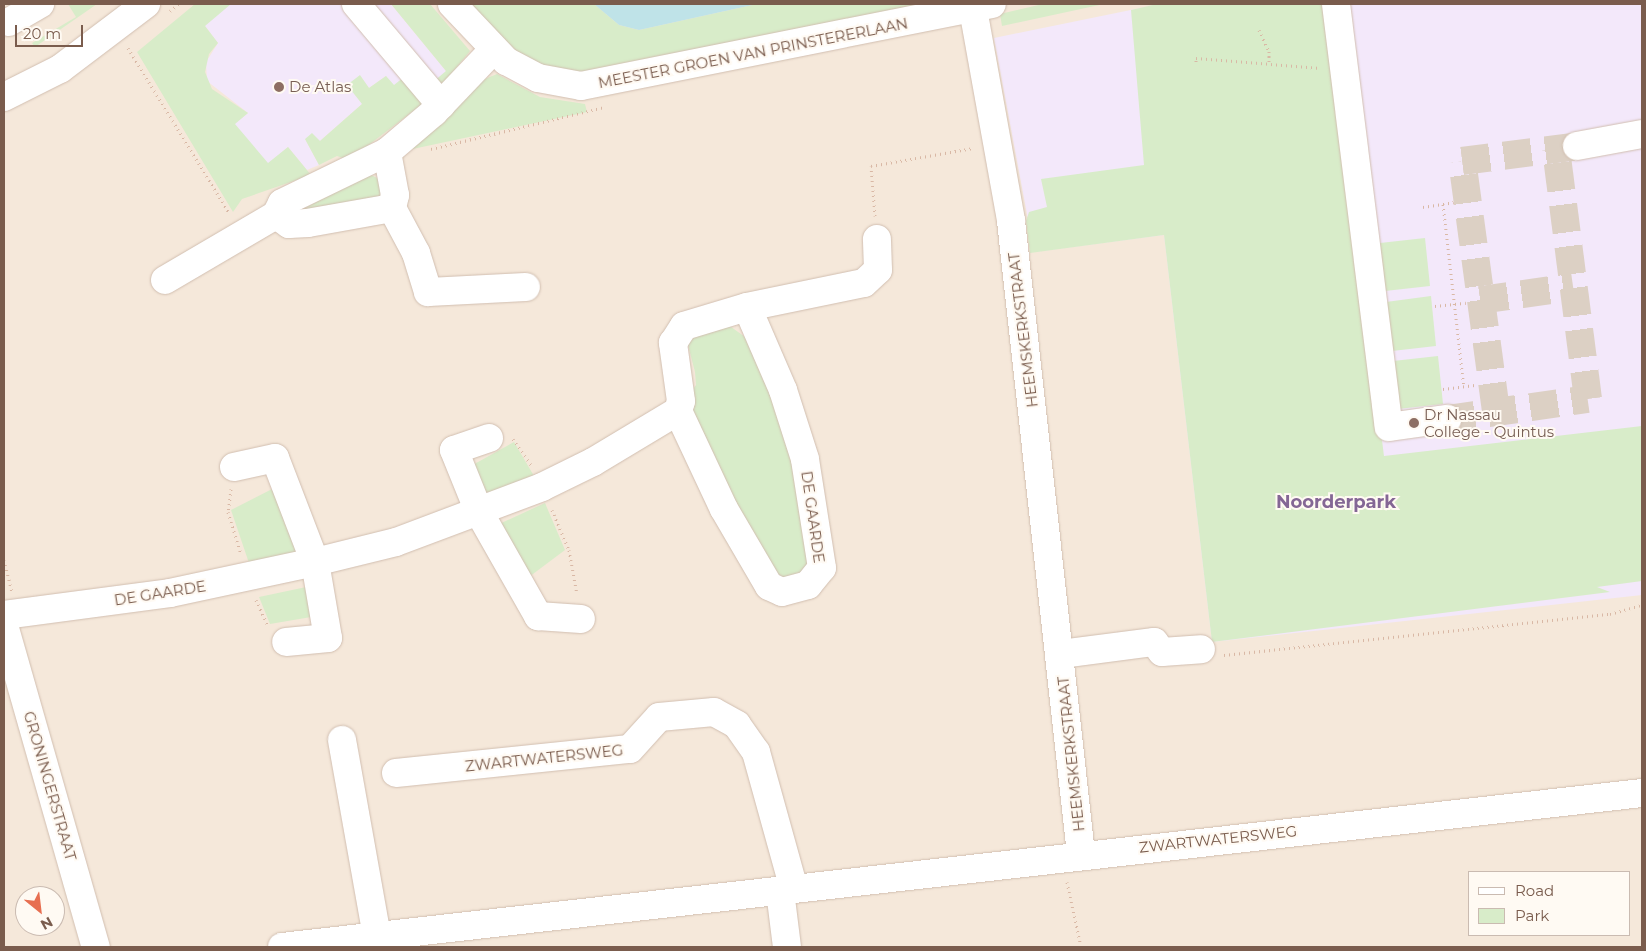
<!DOCTYPE html>
<style>
body{margin:0}
#map{position:relative;width:1646px;height:951px;overflow:hidden;background:#fdf6ec;font-family:Montserrat,sans-serif}
div>[style]{position:absolute}
.residential>*{inset:0;background:#f5e8da}
.education>*{inset:0;background:#f3e8fa}
.green>*{inset:0;background:#d8ecc9}
.water>*{inset:0;background:#bfe3e8}
.minor-tunnel>*{height:28px;margin-top:-14px;transform-origin:0;background:repeating-linear-gradient(90deg,#dcd0c4 0 28px,transparent 0 42px)}
.path>*{height:3px;margin-top:-1.5px;transform-origin:0;background:repeating-linear-gradient(90deg,#d9b8a5 0 1px,transparent 0 5px)}
.roads{filter:drop-shadow(0 0 1px #d1beb0) drop-shadow(0 0 1px #d1beb0)}
.minor>*{height:28px;margin:-14px;padding:0 14px;transform-origin:14px;border-radius:14px;background:#fff}
.dots>*{width:14px;height:14px;translate:-50% -50%;box-sizing:border-box;border:2px solid #fffaf3;border-radius:50%}
span{translate:-50% -50%;white-space:nowrap;text-align:center;line-height:1.15;-webkit-text-stroke:4px #fffaf3;paint-order:stroke}
.street-label{font-size:15px;color:#7a5c4d}
.education-label{font-size:15px;color:#785e54}
.left{translate:0 -50%;text-align:left}
.quarter-label{font-size:18px;color:#846695;font-weight:700}
.frame{position:absolute;inset:0;border:5px solid #7a5c4d;pointer-events:none}
.legend{position:absolute;left:1468px;top:871px;width:162px;height:65px;box-sizing:border-box;background:#fffaf3;border:1px solid #cabbb1;margin:0;padding:6px 9px;list-style:none;font-size:15px;color:#7a5c4d}
.legend li{display:flex;align-items:center;gap:10px;height:25px}
.legend b{width:25px;border:1px solid #cabbb1}
.north{position:absolute;left:15px;top:886px;width:50px;height:50px;box-sizing:border-box;background:#fffaf3;border:1px solid #cabbb1;border-radius:50%;rotate:151deg;font-size:14px;font-weight:700;line-height:20px;text-align:center;color:#7a5c4d}
.north::after{content:'';display:block;margin:auto;width:18px;height:22px;background:#e76f51;clip-path:polygon(50% 0,100% 100%,50% 72%,0 100%)}
.scale{position:absolute;left:15px;top:25px;width:68px;height:22px;box-sizing:border-box;border:2px solid #7a5c4d;border-top:0;padding-left:6px;font-size:15px;line-height:18px;white-space:nowrap;color:#7a5c4d;-webkit-text-stroke:4px #fffaf3;paint-order:stroke}
</style>
<div id="map">
<div class="residential">
<i style="clip-path:polygon(evenodd,4px 4px,1642px 4px,1642px 947px,4px 947px,4px 4px,1470px 872px,1630px 872px,1630px 935px,1470px 935px,1470px 872px,4px 4px,25px 896px,55px 896px,55px 926px,25px 926px,25px 896px)"></i>
</div>
<div class="education">
<i style="clip-path:polygon(224px 4px,391px 4px,446px 71px,439px 89px,393px 85px,386px 76px,369px 88px,360px 76px,362px 104px,320px 141px,305px 139px,319px 165px,307px 170px,288px 147px,268px 164px,234px 124px,248px 113px,207px 81px,206px 62px,218px 43px,202px 22px)"></i>
<i style="clip-path:polygon(1160px 4px,1642px 4px,1642px 595px,1212px 642px,1164px 235px,1034px 252px,994px 38px)"></i>
</div>
<div class="green">
<i style="clip-path:polygon(68px 4px,97px 4px,35px 47px,32px 43px,76px 17px)"></i>
<i style="clip-path:polygon(195px 4px,231px 4px,205px 26px,218px 43px,209px 54px,205px 72px,212px 89px,248px 113px,235px 124px,268px 163px,288px 147px,311px 175px,242px 199px,233px 212px,137px 52px)"></i>
<i style="clip-path:polygon(391px 4px,430px 4px,470px 51px,439px 89px,433px 82px,446px 71px)"></i>
<i style="clip-path:polygon(469px 4px,594px 4px,619px 25px,639px 30px,757px 4px,931px 4px,596px 75px,554px 70px,529px 60px,509px 47px)"></i>
<i style="clip-path:polygon(1043px 4px,1104px 4px,1002px 26px,1000px 14px)"></i>
<i style="clip-path:polygon(1157px 4px,1327px 4px,1384px 456px,1642px 426px,1642px 581px,1597px 587px,1610px 592px,1212px 642px,1164px 235px,1030px 253px,1026px 221px,1029px 212px,1047px 207px,1041px 179px,1144px 165px,1131px 10px)"></i>
<i style="clip-path:polygon(480px 74px,485px 79px,497px 74px,540px 97px,585px 104px,587px 112px,408px 150px)"></i>
<i style="clip-path:polygon(360px 75px,369px 88px,386px 76px,394px 85px,404px 77px,425px 102px,362px 150px,346px 159px,337px 156px,319px 165px,305px 139px,312px 133px,320px 141px,362px 104px,347px 85px)"></i>
<i style="clip-path:polygon(367px 173px,379px 179px,382px 199px,306px 213px,303px 209px)"></i>
<i style="clip-path:polygon(1425px 238px,1430px 286px,1385px 291px,1380px 243px)"></i>
<i style="clip-path:polygon(1431px 296px,1436px 346px,1392px 351px,1386px 302px)"></i>
<i style="clip-path:polygon(727px 324px,745px 337px,771px 393px,795px 467px,811px 555px,807px 572px,784px 579px,776px 577px,744px 519px,692px 416px,690px 393px,696px 385px,695px 372px,687px 341px,696px 333px)"></i>
<i style="clip-path:polygon(1438px 356px,1443px 404px,1398px 409px,1393px 361px)"></i>
<i style="clip-path:polygon(514px 442px,534px 476px,490px 494px,481px 492px,469px 467px)"></i>
<i style="clip-path:polygon(278px 486px,297px 541px,296px 555px,250px 566px,231px 510px)"></i>
<i style="clip-path:polygon(545px 503px,565px 550px,525px 580px,497px 525px)"></i>
<i style="clip-path:polygon(311px 586px,317px 616px,270px 624px,259px 597px)"></i>
</div>
<div class="water">
<i style="clip-path:polygon(594px 4px,757px 4px,639px 30px,619px 25px)"></i>
</div>
<div class="minor-tunnel">
<i style="left:1480px;top:300px;width:94px;rotate:-8deg"></i>
<i style="left:1496px;top:411px;width:252px;rotate:-97.7deg"></i>
<i style="left:1462px;top:161px;width:112px;rotate:-7.2deg"></i>
<i style="left:1447px;top:419px;width:142px;rotate:-8.1deg"></i>
<i style="left:1588px;top:399px;width:252px;rotate:-97.3deg"></i>
</div>
<div class="path">
<i style="left:170px;top:11px;width:11px;rotate:-38deg"></i>
<i style="left:1259px;top:30px;width:23px;rotate:65deg"></i>
<i style="left:1269px;top:51px;width:12px;rotate:90deg"></i>
<i style="left:128px;top:48px;width:193px;rotate:58.5deg"></i>
<i style="left:1196px;top:62px;width:4px;rotate:-90deg"></i>
<i style="left:1196px;top:58px;width:125px;rotate:4.6deg"></i>
<i style="left:431px;top:149px;width:178px;rotate:-13.6deg"></i>
<i style="left:1443px;top:204px;width:184px;rotate:83.5deg"></i>
<i style="left:1423px;top:207px;width:31px;rotate:-9deg"></i>
<i style="left:875px;top:216px;width:50px;rotate:-94.6deg"></i>
<i style="left:871px;top:166px;width:104px;rotate:-10deg"></i>
<i style="left:1435px;top:306px;width:31px;rotate:-6deg"></i>
<i style="left:1443px;top:389px;width:32px;rotate:-7deg"></i>
<i style="left:513px;top:439px;width:33px;rotate:55deg"></i>
<i style="left:231px;top:489px;width:23px;rotate:97deg"></i>
<i style="left:228px;top:512px;width:44px;rotate:72.8deg"></i>
<i style="left:552px;top:510px;width:43px;rotate:67deg"></i>
<i style="left:569px;top:550px;width:45px;rotate:79.7deg"></i>
<i style="left:4px;top:560px;width:32px;rotate:76deg"></i>
<i style="left:256px;top:600px;width:29px;rotate:65deg"></i>
<i style="left:1224px;top:655px;width:388px;rotate:-6.1deg"></i>
<i style="left:1610px;top:614px;width:33px;rotate:-16deg"></i>
<i style="left:1067px;top:882px;width:66px;rotate:77.8deg"></i>
</div>
<div class="roads">
<div class="minor">
<i style="left:356px;top:4px;width:132px;rotate:49.9deg"></i>
<i style="left:452px;top:4px;width:79px;rotate:46.5deg"></i>
<i style="left:506px;top:61px;width:36px;rotate:28deg"></i>
<i style="left:538px;top:78px;width:44px;rotate:10.5deg"></i>
<i style="left:581px;top:86px;width:419px;rotate:-11.3deg"></i>
<i style="left:1336px;top:4px;width:426px;rotate:82.9deg"></i>
<i style="left:1389px;top:427px;width:59px;rotate:-7.9deg"></i>
<i style="left:973px;top:9px;width:215px;rotate:79.8deg"></i>
<i style="left:1011px;top:221px;width:637px;rotate:83.69deg"></i>
<i style="left:9px;top:22px;width:36px;rotate:-30deg"></i>
<i style="left:4px;top:97px;width:63px;rotate:-26.6deg"></i>
<i style="left:60px;top:69px;width:108px;rotate:-37.1deg"></i>
<i style="left:1577px;top:146px;width:66px;rotate:-10.5deg"></i>
<i style="left:387px;top:152px;width:44px;rotate:79.5deg"></i>
<i style="left:395px;top:195px;width:13px;rotate:103deg"></i>
<i style="left:392px;top:208px;width:85px;rotate:169.9deg"></i>
<i style="left:308px;top:223px;width:19px;rotate:177deg"></i>
<i style="left:289px;top:224px;width:16px;rotate:-145deg"></i>
<i style="left:276px;top:215px;width:13px;rotate:-63deg"></i>
<i style="left:282px;top:203px;width:117px;rotate:-25.9deg"></i>
<i style="left:387px;top:152px;width:62px;rotate:-40.4deg"></i>
<i style="left:434px;top:112px;width:84px;rotate:-46.4deg"></i>
<i style="left:392px;top:208px;width:51px;rotate:61.9deg"></i>
<i style="left:416px;top:253px;width:41px;rotate:72.9deg"></i>
<i style="left:428px;top:292px;width:98px;rotate:-2.9deg"></i>
<i style="left:165px;top:280px;width:129px;rotate:-30.4deg"></i>
<i style="left:678px;top:411px;width:108px;rotate:64.9deg"></i>
<i style="left:724px;top:509px;width:89px;rotate:59.7deg"></i>
<i style="left:769px;top:586px;width:14px;rotate:25deg"></i>
<i style="left:782px;top:592px;width:27px;rotate:-15deg"></i>
<i style="left:808px;top:585px;width:22px;rotate:-51deg"></i>
<i style="left:822px;top:568px;width:110px;rotate:-98.9deg"></i>
<i style="left:805px;top:459px;width:72px;rotate:-107.7deg"></i>
<i style="left:783px;top:390px;width:90px;rotate:-113.4deg"></i>
<i style="left:489px;top:438px;width:37px;rotate:161deg"></i>
<i style="left:454px;top:450px;width:67px;rotate:68deg"></i>
<i style="left:479px;top:512px;width:120px;rotate:60.4deg"></i>
<i style="left:538px;top:616px;width:43px;rotate:4deg"></i>
<i style="left:234px;top:467px;width:42px;rotate:-12.4deg"></i>
<i style="left:275px;top:458px;width:111px;rotate:69deg"></i>
<i style="left:315px;top:562px;width:77px;rotate:80.3deg"></i>
<i style="left:328px;top:638px;width:42px;rotate:174.6deg"></i>
<i style="left:4px;top:615px;width:167px;rotate:-7.5deg"></i>
<i style="left:170px;top:593px;width:148px;rotate:-12.1deg"></i>
<i style="left:315px;top:562px;width:83px;rotate:-13.9deg"></i>
<i style="left:396px;top:542px;width:156px;rotate:-20.6deg"></i>
<i style="left:542px;top:487px;width:57px;rotate:-26.1deg"></i>
<i style="left:593px;top:462px;width:99px;rotate:-31deg"></i>
<i style="left:678px;top:411px;width:10px;rotate:-73deg"></i>
<i style="left:681px;top:401px;width:59px;rotate:-97.9deg"></i>
<i style="left:673px;top:343px;width:20px;rotate:-57deg"></i>
<i style="left:684px;top:326px;width:66px;rotate:-16.8deg"></i>
<i style="left:747px;top:307px;width:119px;rotate:-11.6deg"></i>
<i style="left:864px;top:283px;width:19px;rotate:-43deg"></i>
<i style="left:878px;top:270px;width:31px;rotate:-92deg"></i>
<i style="left:4px;top:625px;width:335px;rotate:74.1deg"></i>
<i style="left:1061px;top:654px;width:94px;rotate:-7.4deg"></i>
<i style="left:1154px;top:642px;width:13px;rotate:51deg"></i>
<i style="left:1162px;top:652px;width:39px;rotate:-4deg"></i>
<i style="left:342px;top:740px;width:199px;rotate:79.9deg"></i>
<i style="left:396px;top:773px;width:235px;rotate:-5.9deg"></i>
<i style="left:630px;top:749px;width:43px;rotate:-47.8deg"></i>
<i style="left:659px;top:717px;width:55px;rotate:-5.2deg"></i>
<i style="left:714px;top:712px;width:26px;rotate:29deg"></i>
<i style="left:737px;top:725px;width:33px;rotate:55deg"></i>
<i style="left:756px;top:752px;width:142px;rotate:74.5deg"></i>
<i style="left:780px;top:891px;width:56px;rotate:82.9deg"></i>
<i style="left:282px;top:947px;width:1369px;rotate:-6.46deg"></i>
</div>
</div>
<div class="dots">
<i style="left:279px;top:87px;background:#8d6e63"></i>
<i style="left:1414px;top:423px;background:#8d6e63"></i>
</div>
<div class="street-label">
<span style="left:753px;top:53px;rotate:-11deg">MEESTER GROEN VAN PRINSTERERLAAN</span>
<span style="left:1023px;top:330px;rotate:-97deg">HEEMSKERKSTRAAT</span>
<span style="left:813px;top:517px;rotate:82deg">DE GAARDE</span>
<span style="left:160px;top:593px;rotate:-9deg">DE GAARDE</span>
<span style="left:1071px;top:754px;rotate:-96deg">HEEMSKERKSTRAAT</span>
<span style="left:544px;top:758px;rotate:-6deg">ZWARTWATERSWEG</span>
<span style="left:50px;top:786px;rotate:74deg">GRONINGERSTRAAT</span>
<span style="left:1218px;top:839px;rotate:-6deg">ZWARTWATERSWEG</span>
</div>
<div class="education-label">
<span class="left" style="left:289px;top:87px">De Atlas</span>
<span class="left" style="left:1424px;top:423px">Dr Nassau<br>College - Quintus</span>
</div>
<div class="quarter-label">
<span style="left:1336px;top:502px">Noorderpark</span>
</div>
<div class="frame"></div>
<ul class="legend">
<li><b style="height:6px;background:#fff"></b>Road</li>
<li><b style="height:14px;background:#d8ecc9"></b>Park</li>
</ul>
<div class="north">N</div>
<div class="scale">20 m</div>
</div>
